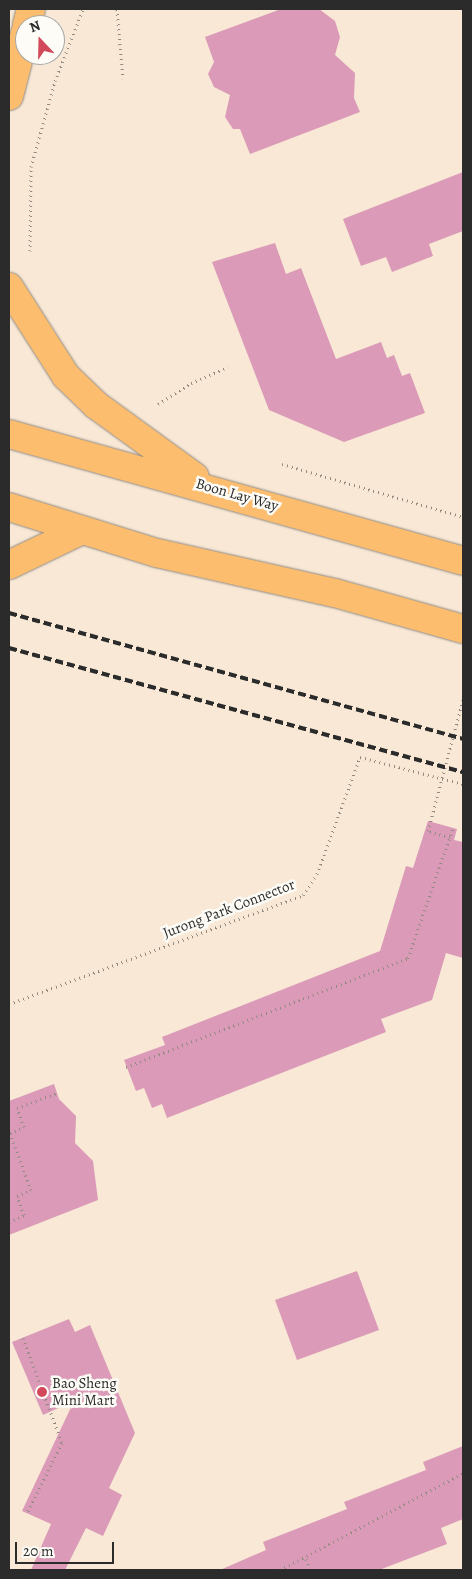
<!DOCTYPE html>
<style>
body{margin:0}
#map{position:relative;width:472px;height:1579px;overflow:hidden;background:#f8e8d5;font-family:Alegreya,serif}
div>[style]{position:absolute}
.building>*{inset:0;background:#db9ab8}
.path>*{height:3px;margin-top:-1.5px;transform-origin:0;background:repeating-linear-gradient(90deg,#928a80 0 1px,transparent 0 5px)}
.roads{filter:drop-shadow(0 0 1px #928a80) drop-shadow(0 0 1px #928a80)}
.major>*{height:28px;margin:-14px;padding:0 14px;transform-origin:14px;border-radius:14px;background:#fcbd6f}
.rail>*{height:4px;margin-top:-2px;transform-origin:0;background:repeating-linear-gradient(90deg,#2b2b2b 0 8px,transparent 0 12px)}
.dots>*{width:14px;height:14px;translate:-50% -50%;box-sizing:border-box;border:2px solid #fdfcf7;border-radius:50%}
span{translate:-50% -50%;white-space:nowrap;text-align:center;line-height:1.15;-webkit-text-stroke:5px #fdfcf7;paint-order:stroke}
.street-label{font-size:15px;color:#2b2b2b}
.poi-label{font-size:15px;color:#2b2b2b}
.left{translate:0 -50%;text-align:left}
.frame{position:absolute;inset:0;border:10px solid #2b2b2b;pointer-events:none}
.north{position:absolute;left:15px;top:15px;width:50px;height:50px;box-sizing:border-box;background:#fdfcf7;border:1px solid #a9a8a5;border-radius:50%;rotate:339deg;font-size:14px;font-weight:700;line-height:20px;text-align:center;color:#2b2b2b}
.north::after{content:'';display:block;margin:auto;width:18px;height:22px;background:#d1495b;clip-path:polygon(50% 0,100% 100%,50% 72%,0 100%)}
.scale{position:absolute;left:15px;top:1542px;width:99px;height:22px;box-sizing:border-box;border:2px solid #2b2b2b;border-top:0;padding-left:6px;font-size:15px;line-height:18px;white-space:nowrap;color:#2b2b2b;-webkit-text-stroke:4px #fdfcf7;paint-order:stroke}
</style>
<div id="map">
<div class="building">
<i style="clip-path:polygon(281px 9px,319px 9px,335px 21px,340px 37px,335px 55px,355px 73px,354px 98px,360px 112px,250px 154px,240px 129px,233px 129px,225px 117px,230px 95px,214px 87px,208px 74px,214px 62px,205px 37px)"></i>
<i style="clip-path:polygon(463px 172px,463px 231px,429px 244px,433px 256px,392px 272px,386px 257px,361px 266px,343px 219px)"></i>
<i style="clip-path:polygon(275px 243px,286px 274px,301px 268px,336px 359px,381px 342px,387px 358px,394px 355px,402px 376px,410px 373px,425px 413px,344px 442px,269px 410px,212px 262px)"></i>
<i style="clip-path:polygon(428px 821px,457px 829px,454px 840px,463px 842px,463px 958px,446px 953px,432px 1000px,381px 1019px,386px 1032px,167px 1118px,162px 1104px,152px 1108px,144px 1088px,136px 1091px,124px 1060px,165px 1045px,162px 1037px,380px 951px,406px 866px,413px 868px)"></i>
<i style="clip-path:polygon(54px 1084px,59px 1099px,76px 1116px,75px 1143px,93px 1161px,98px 1200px,9px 1235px,9px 1101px)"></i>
<i style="clip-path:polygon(357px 1271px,379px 1330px,297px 1360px,275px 1300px)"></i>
<i style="clip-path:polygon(69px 1319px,75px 1332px,90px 1325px,135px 1433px,109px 1488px,122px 1495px,103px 1536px,86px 1528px,65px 1570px,31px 1570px,51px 1524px,22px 1511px,74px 1401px,43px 1415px,12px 1342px)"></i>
<i style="clip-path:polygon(463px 1446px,463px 1519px,441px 1528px,447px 1544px,379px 1570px,220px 1570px,266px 1550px,263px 1542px,347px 1509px,344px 1502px,426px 1470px,423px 1462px)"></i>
</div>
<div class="path">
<i style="left:117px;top:9px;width:70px;rotate:85.1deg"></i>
<i style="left:30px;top:251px;width:84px;rotate:-89.3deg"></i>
<i style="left:31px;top:167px;width:89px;rotate:-74.4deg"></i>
<i style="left:55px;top:81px;width:77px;rotate:-68.7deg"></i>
<i style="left:158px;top:404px;width:39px;rotate:-32deg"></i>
<i style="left:191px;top:383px;width:40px;rotate:-23.4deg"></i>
<i style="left:282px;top:464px;width:189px;rotate:16.3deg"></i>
<i style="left:450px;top:837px;width:23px;rotate:-165deg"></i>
<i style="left:428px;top:831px;width:137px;rotate:-75.1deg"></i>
<i style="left:9px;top:1004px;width:314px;rotate:-20.3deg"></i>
<i style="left:303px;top:895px;width:25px;rotate:-56deg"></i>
<i style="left:317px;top:874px;width:125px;rotate:-69.8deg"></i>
<i style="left:360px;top:757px;width:106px;rotate:14.7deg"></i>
<i style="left:126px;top:1067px;width:302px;rotate:-21.1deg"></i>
<i style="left:408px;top:958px;width:138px;rotate:-70.9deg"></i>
<i style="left:9px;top:1222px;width:17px;rotate:-25deg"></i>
<i style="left:24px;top:1215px;width:20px;rotate:-110deg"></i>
<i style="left:17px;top:1196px;width:15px;rotate:-23deg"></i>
<i style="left:31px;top:1190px;width:61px;rotate:-110.2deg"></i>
<i style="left:10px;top:1133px;width:15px;rotate:-23deg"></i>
<i style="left:24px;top:1127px;width:20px;rotate:-110deg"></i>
<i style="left:17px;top:1108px;width:43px;rotate:-20.6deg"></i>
<i style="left:23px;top:1338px;width:112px;rotate:69.6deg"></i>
<i style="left:62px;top:1443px;width:78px;rotate:116.6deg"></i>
<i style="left:306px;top:1559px;width:12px;rotate:70deg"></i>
<i style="left:280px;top:1570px;width:207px;rotate:-27.9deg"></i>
</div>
<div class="roads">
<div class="major">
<i style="left:27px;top:25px;width:16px;rotate:-76deg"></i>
<i style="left:9px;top:96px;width:65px;rotate:-75.7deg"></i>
<i style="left:9px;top:287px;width:106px;rotate:57.4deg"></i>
<i style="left:66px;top:376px;width:42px;rotate:44deg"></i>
<i style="left:96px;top:405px;width:122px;rotate:36deg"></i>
<i style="left:9px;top:434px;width:471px;rotate:15.6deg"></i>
<i style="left:9px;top:507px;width:155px;rotate:17.3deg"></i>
<i style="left:157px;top:553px;width:182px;rotate:12.7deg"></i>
<i style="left:335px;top:593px;width:133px;rotate:15.7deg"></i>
<i style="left:9px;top:565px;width:79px;rotate:-25.6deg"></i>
</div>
</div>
<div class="rail">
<i style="left:9px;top:613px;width:471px;rotate:15.5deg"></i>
<i style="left:9px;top:648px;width:471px;rotate:15.3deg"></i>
</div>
<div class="dots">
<i style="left:42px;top:1392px;background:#d1495b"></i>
</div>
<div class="street-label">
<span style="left:237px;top:495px;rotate:16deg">Boon Lay Way</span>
<span style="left:229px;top:909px;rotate:-21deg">Jurong Park Connector</span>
</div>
<div class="poi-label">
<span class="left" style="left:52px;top:1392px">Bao Sheng<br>Mini Mart</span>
</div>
<div class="frame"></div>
<div class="north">N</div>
<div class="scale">20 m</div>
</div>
